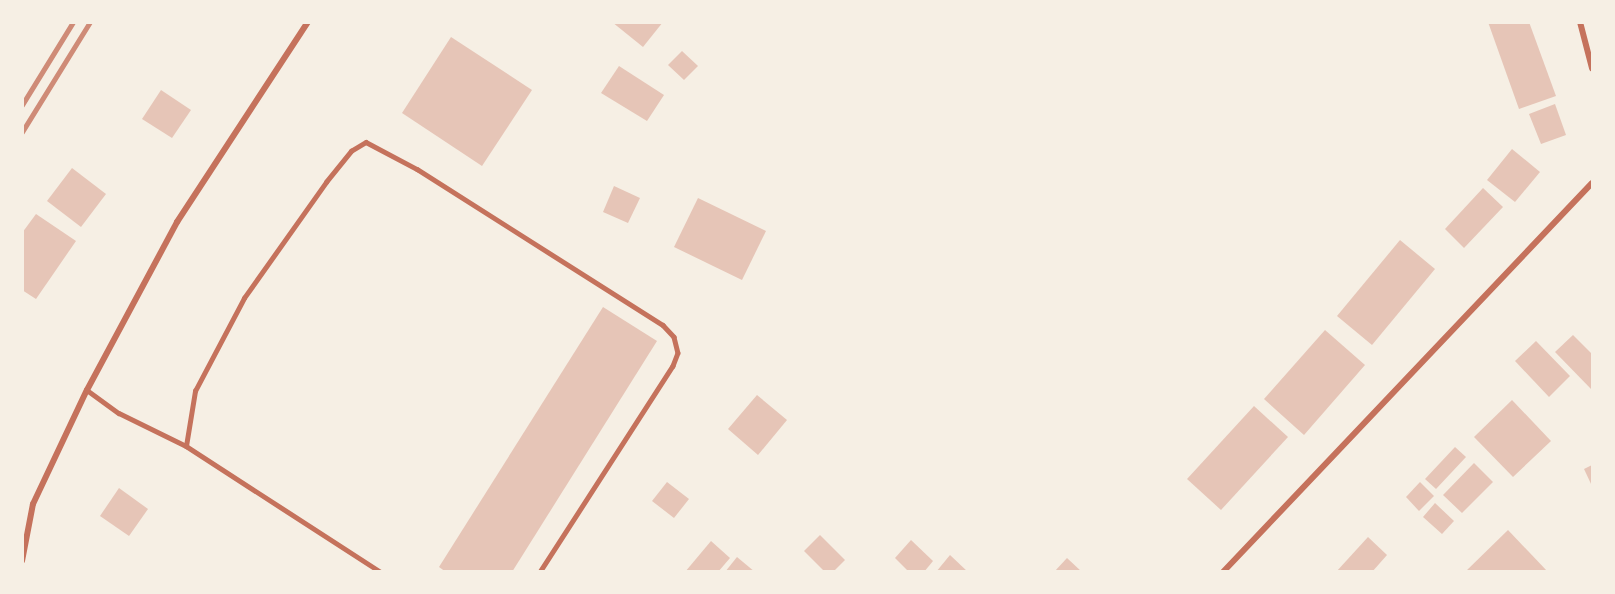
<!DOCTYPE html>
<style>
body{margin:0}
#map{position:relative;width:1615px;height:594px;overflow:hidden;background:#f6efe4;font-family:Raleway,sans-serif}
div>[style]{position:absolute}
.building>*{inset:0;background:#e6c5b7}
.service>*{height:4.5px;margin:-2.25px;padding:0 2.25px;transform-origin:2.25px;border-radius:2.25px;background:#c5725c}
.minor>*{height:6px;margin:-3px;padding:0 3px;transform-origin:3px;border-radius:3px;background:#c5725c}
.rail>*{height:4.5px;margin:-2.25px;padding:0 2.25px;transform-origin:2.25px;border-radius:2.25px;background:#cf8b77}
span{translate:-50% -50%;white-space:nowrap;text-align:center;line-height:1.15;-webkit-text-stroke:6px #f6efe4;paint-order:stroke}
.frame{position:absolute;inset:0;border:24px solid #f6efe4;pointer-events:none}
</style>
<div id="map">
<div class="building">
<i style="clip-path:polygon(612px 22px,663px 22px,643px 47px)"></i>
<i style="clip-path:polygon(1488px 22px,1529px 22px,1556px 96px,1519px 109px)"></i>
<i style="clip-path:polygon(451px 37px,532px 90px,482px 166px,402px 113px)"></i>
<i style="clip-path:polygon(682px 51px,698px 66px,684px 80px,668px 65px)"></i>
<i style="clip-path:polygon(619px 66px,664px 95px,647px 121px,601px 93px)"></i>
<i style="clip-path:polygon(161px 90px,191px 110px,172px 138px,142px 119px)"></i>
<i style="clip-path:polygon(1555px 104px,1566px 135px,1541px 144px,1529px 114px)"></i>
<i style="clip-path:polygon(1512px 149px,1540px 172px,1515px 202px,1487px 180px)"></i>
<i style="clip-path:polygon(72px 168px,106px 194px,81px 227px,47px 201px)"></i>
<i style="clip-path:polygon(614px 186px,640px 198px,628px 223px,603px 212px)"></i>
<i style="clip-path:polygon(1483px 188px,1503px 207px,1464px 248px,1445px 229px)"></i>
<i style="clip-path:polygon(698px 198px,766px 231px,742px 280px,674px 247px)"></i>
<i style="clip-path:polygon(36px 214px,76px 241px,36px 299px,22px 290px,22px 233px)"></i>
<i style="clip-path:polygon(1400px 240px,1435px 269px,1372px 345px,1337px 316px)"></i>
<i style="clip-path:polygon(603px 307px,657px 341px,512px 572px,446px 572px,439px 567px)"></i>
<i style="clip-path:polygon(1325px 330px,1365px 365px,1304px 435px,1264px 399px)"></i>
<i style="clip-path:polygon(1573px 335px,1592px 354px,1592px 390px,1555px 352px)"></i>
<i style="clip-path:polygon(1536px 341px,1570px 376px,1549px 397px,1515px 361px)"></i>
<i style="clip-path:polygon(757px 395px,787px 420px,758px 455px,728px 429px)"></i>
<i style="clip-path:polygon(1512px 400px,1551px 441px,1513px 477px,1474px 437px)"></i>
<i style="clip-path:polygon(1254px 406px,1288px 437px,1221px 510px,1187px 479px)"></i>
<i style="clip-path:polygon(1455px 447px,1466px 457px,1436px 489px,1425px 479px)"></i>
<i style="clip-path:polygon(1474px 463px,1493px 482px,1462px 513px,1443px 495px)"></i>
<i style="clip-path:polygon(1592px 465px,1592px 486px,1584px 469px)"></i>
<i style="clip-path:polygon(667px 482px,689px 499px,674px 518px,652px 501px)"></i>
<i style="clip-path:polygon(1420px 482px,1434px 496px,1419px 511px,1406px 497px)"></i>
<i style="clip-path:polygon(119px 488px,148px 509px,129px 536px,100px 516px)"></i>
<i style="clip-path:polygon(1435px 503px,1454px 521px,1442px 534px,1423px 517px)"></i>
<i style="clip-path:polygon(1508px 530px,1548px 572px,1465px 572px)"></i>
<i style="clip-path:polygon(820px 535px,845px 560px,833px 572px,825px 572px,804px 551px)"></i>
<i style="clip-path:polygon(1368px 537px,1387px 555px,1372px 572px,1336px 572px)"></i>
<i style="clip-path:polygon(911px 540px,933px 561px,924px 572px,909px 572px,895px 558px)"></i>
<i style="clip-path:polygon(711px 541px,730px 558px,718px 572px,685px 572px)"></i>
<i style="clip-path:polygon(950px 555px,968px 572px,936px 572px)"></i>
<i style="clip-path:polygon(737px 557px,755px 572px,725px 572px)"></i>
<i style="clip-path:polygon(1067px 558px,1082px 572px,1054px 572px)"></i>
</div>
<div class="service">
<i style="left:87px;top:390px;width:39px;rotate:36deg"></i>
<i style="left:119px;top:413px;width:75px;rotate:26.2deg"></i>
<i style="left:186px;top:446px;width:232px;rotate:32.9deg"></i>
<i style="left:186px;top:446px;width:56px;rotate:-80.7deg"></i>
<i style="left:195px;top:391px;width:105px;rotate:-62.2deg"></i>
<i style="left:244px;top:298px;width:142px;rotate:-54.7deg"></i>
<i style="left:326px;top:182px;width:40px;rotate:-51deg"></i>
<i style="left:351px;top:151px;width:17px;rotate:-31deg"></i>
<i style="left:366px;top:142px;width:58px;rotate:27.9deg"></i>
<i style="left:417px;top:169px;width:291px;rotate:32.4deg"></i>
<i style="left:663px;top:325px;width:16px;rotate:47deg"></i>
<i style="left:674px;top:337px;width:16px;rotate:76deg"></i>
<i style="left:678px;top:353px;width:14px;rotate:111deg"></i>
<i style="left:673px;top:366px;width:245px;rotate:122.8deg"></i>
</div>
<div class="minor">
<i style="left:1580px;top:22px;width:48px;rotate:75.4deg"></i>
<i style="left:22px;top:561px;width:58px;rotate:-79.1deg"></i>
<i style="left:33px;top:504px;width:126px;rotate:-64.7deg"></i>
<i style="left:87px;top:390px;width:191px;rotate:-61.8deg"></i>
<i style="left:177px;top:222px;width:239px;rotate:-56.8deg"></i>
<i style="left:1223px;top:572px;width:536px;rotate:-46.51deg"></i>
</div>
<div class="rail">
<i style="left:22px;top:105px;width:97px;rotate:-58.4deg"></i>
<i style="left:22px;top:132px;width:129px;rotate:-58.3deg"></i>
</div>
<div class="frame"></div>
</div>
